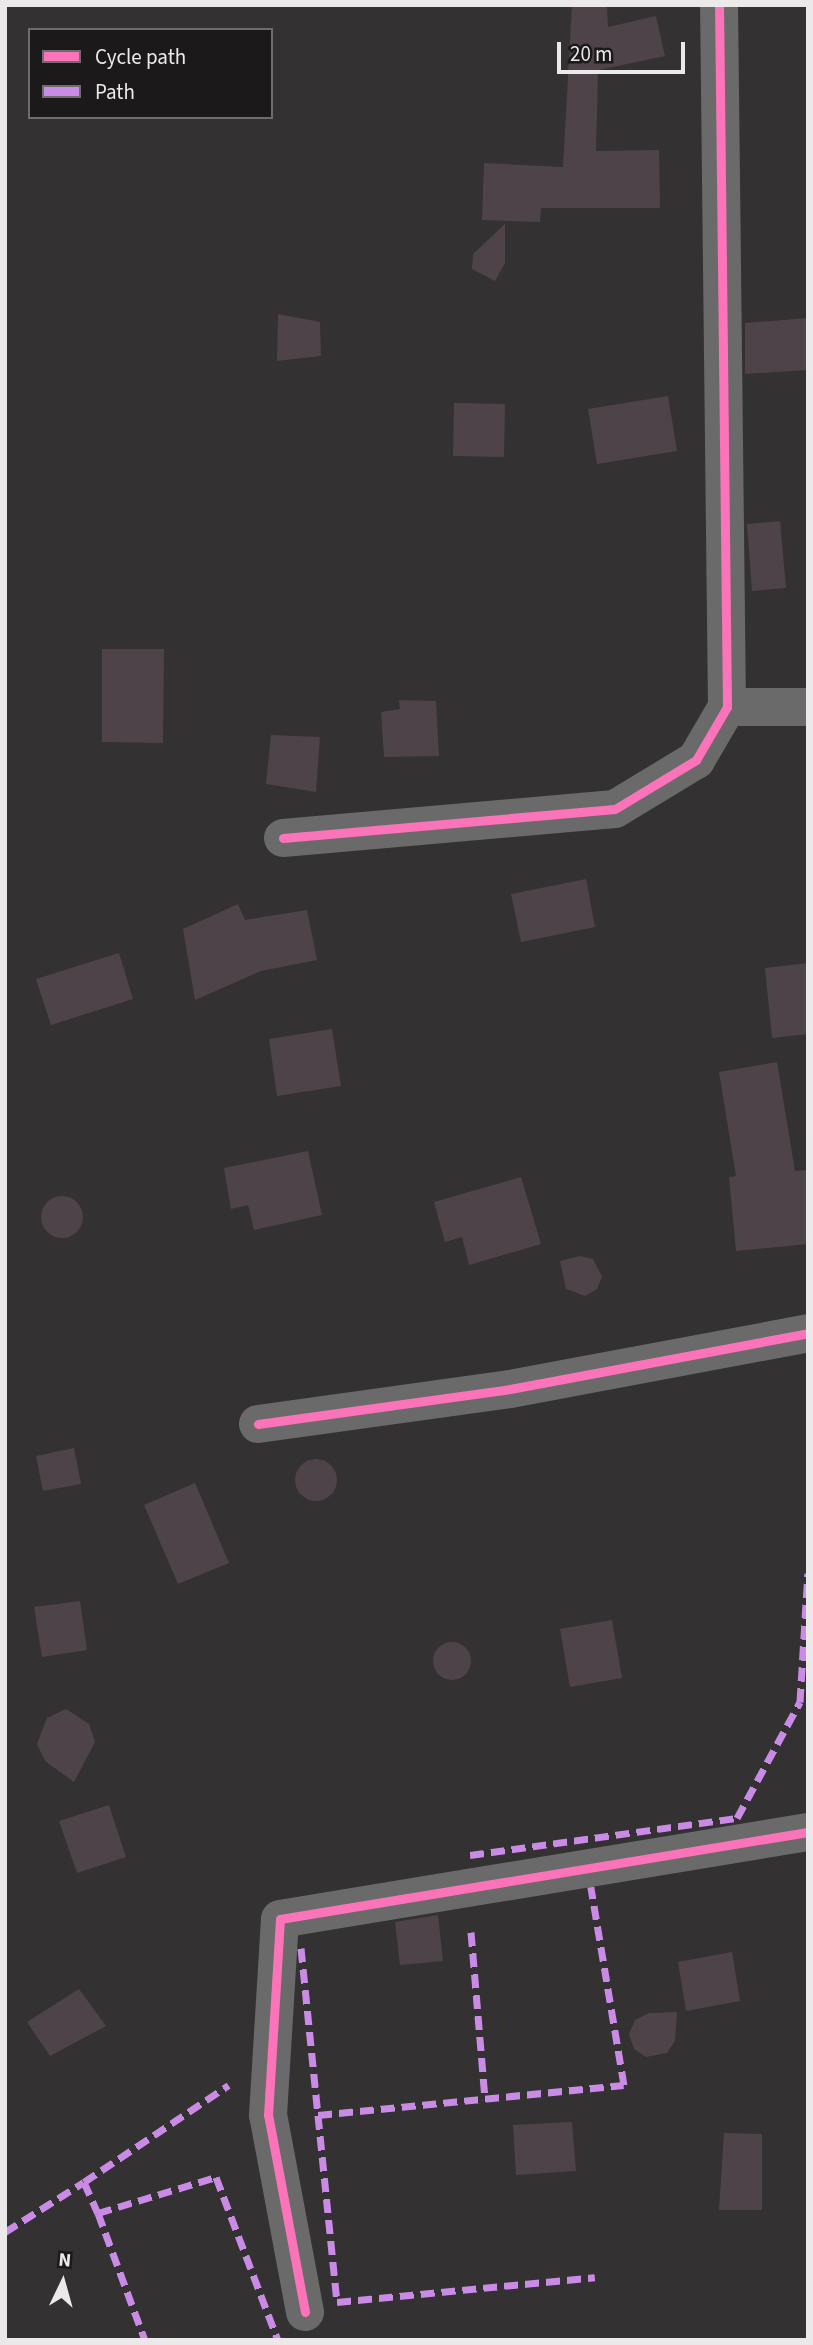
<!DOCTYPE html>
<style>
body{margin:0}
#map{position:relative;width:813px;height:2345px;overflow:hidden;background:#333132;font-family:"Source Sans 3",sans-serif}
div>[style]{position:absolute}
.building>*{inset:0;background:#4f434a}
.round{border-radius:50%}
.minor>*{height:38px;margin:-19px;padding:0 19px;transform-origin:19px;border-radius:19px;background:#6a6a6a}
.quiet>*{height:7px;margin-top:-3.5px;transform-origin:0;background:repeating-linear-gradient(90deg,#ca8be6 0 14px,transparent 0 21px)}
.cycleway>*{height:9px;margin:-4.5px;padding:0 4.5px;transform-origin:4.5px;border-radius:4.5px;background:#fb73b8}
span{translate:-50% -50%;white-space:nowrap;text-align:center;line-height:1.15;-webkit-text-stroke:5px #1b191a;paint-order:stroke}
.frame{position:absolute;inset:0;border:7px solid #ebe9ea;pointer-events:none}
.legend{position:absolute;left:28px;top:28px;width:245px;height:91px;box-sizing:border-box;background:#1b191a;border:2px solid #6e6c6d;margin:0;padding:9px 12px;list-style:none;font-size:21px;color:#ebe9ea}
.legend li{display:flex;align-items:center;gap:14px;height:35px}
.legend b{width:35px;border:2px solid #6e6c6d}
.north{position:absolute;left:28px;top:2247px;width:70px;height:70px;-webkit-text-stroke:5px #1b191a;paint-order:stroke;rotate:5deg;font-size:19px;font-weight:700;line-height:28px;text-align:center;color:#ebe9ea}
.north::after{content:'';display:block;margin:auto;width:24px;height:32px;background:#ebe9ea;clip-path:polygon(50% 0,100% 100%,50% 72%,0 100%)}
.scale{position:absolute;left:557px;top:42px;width:128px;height:32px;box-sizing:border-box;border:4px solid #ebe9ea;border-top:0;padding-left:9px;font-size:21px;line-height:24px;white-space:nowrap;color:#ebe9ea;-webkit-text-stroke:5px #1b191a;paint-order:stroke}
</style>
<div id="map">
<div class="building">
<i style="clip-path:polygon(572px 5px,607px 5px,608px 27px,656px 16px,665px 56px,589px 72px,598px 72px,596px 151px,659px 150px,660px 208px,541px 208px,540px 222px,482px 220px,484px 163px,563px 167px)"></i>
<i style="clip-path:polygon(505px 224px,505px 263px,495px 281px,472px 269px,473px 254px)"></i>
<i style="clip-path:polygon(278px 314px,320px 322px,321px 356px,277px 361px)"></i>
<i style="clip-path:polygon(808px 318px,808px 370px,745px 374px,745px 323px)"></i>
<i style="clip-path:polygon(668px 396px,677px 451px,597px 464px,588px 409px)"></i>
<i style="clip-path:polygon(454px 403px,505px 404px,504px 457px,453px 456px)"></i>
<i style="clip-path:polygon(780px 521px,786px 588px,752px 591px,747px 524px)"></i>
<i style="clip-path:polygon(102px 649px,164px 649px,163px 743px,102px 742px)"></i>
<i style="clip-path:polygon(399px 700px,436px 701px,439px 756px,384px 757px,381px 712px,400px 709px)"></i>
<i style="clip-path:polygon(271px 735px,320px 737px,316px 792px,266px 784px)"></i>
<i style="clip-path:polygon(586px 879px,595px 927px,521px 942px,511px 894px)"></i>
<i style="clip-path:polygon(238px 904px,245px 920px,307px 910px,317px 960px,261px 971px,195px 1000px,183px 929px)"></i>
<i style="clip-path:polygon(119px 953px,133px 999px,51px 1025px,36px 979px)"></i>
<i style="clip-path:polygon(808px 963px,808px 1034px,772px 1038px,765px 968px)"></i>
<i style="clip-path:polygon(332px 1029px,341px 1086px,277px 1096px,269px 1039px)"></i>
<i style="clip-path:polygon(777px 1062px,795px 1171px,808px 1170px,808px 1244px,736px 1251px,729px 1177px,736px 1176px,719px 1072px)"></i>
<i style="clip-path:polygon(308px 1151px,322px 1215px,254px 1230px,248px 1205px,231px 1209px,224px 1168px)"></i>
<i style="clip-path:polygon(521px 1177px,541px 1244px,469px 1265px,462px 1237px,445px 1242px,434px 1202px)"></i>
<i class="round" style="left:41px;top:1196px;width:42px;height:42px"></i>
<i style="clip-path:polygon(580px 1256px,593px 1259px,602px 1277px,597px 1289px,585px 1296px,566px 1289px,560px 1261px)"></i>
<i style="clip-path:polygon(74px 1448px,81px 1484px,43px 1491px,36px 1456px)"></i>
<i class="round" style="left:295px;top:1459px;width:42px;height:42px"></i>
<i style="clip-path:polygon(195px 1483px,229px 1563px,178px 1584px,144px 1505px)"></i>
<i style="clip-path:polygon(80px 1601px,87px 1650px,42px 1657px,34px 1607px)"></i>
<i style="clip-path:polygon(612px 1620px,622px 1678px,570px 1687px,560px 1629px)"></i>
<i class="round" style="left:433px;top:1642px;width:38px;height:38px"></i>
<i style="clip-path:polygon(66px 1709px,89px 1724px,95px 1742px,74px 1782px,45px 1761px,37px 1744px,47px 1718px)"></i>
<i style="clip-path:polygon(109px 1805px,126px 1857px,77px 1873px,59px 1821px)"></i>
<i style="clip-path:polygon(438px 1915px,443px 1961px,400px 1965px,395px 1922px)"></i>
<i style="clip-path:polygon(732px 1952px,740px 2001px,686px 2011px,678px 1962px)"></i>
<i style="clip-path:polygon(79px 1989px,106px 2026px,50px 2056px,27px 2022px)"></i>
<i style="clip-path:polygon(677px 2012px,675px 2041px,667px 2053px,646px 2057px,634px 2049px,629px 2034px,635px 2020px,649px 2013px)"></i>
<i style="clip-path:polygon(572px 2122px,576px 2171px,516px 2175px,513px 2125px)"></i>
<i style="clip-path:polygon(724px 2133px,762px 2134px,762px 2210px,719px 2210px)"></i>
</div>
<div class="minor">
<i style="left:727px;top:707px;width:81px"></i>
<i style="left:283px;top:838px;width:333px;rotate:-5deg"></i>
<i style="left:615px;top:809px;width:95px;rotate:-31.2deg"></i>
<i style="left:696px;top:760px;width:61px;rotate:-59.7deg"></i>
<i style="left:727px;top:707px;width:702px;rotate:-90.65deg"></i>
<i style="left:258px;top:1424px;width:254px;rotate:-7.9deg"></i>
<i style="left:510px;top:1389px;width:303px;rotate:-10.6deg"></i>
<i style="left:305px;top:2312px;width:200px;rotate:-100.6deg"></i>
<i style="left:268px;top:2115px;width:196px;rotate:-86.5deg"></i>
<i style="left:280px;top:1919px;width:535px;rotate:-9.36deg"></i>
</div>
<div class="quiet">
<i style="left:470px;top:1855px;width:270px;rotate:-7.9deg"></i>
<i style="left:737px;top:1818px;width:132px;rotate:-61.5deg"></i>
<i style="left:800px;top:1702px;width:129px;rotate:-86.5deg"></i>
<i style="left:471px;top:1932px;width:168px;rotate:85.2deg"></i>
<i style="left:301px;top:1948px;width:356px;rotate:84.2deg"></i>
<i style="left:337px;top:2302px;width:259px;rotate:-5.5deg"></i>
<i style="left:318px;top:2115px;width:307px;rotate:-5.6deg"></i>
<i style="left:624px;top:2085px;width:201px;rotate:-99.5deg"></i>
<i style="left:84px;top:2182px;width:174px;rotate:-33.8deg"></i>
<i style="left:98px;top:2213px;width:135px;rotate:69.7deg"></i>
<i style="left:5px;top:2232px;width:93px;rotate:-32.3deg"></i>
<i style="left:84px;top:2182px;width:34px;rotate:66deg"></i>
<i style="left:98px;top:2213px;width:123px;rotate:-17deg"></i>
<i style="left:216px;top:2177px;width:174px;rotate:69.2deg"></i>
</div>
<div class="cycleway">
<i style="left:283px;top:838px;width:333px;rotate:-5deg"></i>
<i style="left:615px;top:809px;width:95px;rotate:-31.2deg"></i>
<i style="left:696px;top:760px;width:61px;rotate:-59.7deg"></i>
<i style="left:727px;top:707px;width:702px;rotate:-90.65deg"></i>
<i style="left:258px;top:1424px;width:254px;rotate:-7.9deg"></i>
<i style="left:510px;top:1389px;width:303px;rotate:-10.6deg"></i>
<i style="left:305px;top:2312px;width:200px;rotate:-100.6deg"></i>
<i style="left:268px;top:2115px;width:196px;rotate:-86.5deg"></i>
<i style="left:280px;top:1919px;width:535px;rotate:-9.36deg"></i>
</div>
<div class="frame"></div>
<ul class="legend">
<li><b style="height:9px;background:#fb73b8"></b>Cycle path</li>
<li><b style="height:9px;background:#ca8be6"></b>Path</li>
</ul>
<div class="north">N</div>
<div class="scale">20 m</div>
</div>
